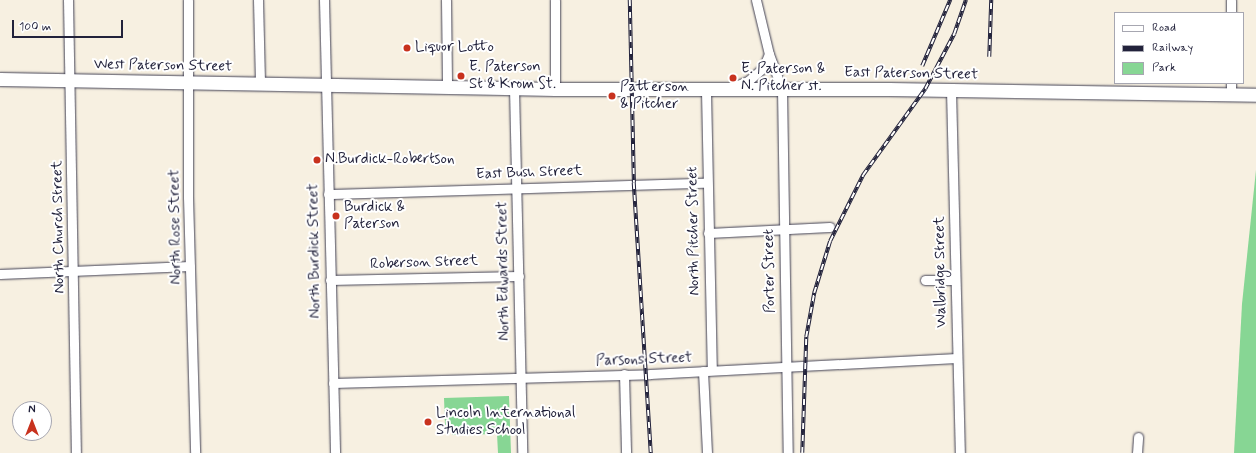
<!DOCTYPE html>
<style>
body{margin:0}
#map{position:relative;width:1256px;height:453px;overflow:hidden;background:#f7f0e1;font-family:Mynerve,sans-serif}
div>[style]{position:absolute}
.green>*{inset:0;background:#87d694}
.roads{filter:drop-shadow(0 0 1px #424154) drop-shadow(0 0 1px #424154)}
.street>*{height:9px;margin:-4.5px;padding:0 4.5px;transform-origin:4.5px;border-radius:4.5px;background:#fff}
.secondary>*{height:13px;margin:-6.5px;padding:0 6.5px;transform-origin:6.5px;border-radius:6.5px;background:#fff}
.rail>*{height:3.5px;margin-top:-1.75px;transform-origin:0;background:repeating-linear-gradient(90deg,#fff 0 6px,#22223b 0 12px);box-sizing:border-box;border-block:1px solid #22223b}
.dots>*{width:11px;height:11px;translate:-50% -50%;box-sizing:border-box;border:2px solid #fff;border-radius:50%}
span{translate:-50% -50%;white-space:nowrap;text-align:center;line-height:1.15;-webkit-text-stroke:4px #fff;paint-order:stroke}
.poi-label{font-size:15px;color:#22223b}
.left{translate:0 -50%;text-align:left}
.street-label{font-size:15px;color:#22223b}
.legend{position:absolute;left:1114px;top:12px;width:130px;height:72px;box-sizing:border-box;background:#fff;border:1px solid #a7a7b1;margin:0;padding:5px 7px;list-style:none;font-size:12px;color:#22223b}
.legend li{display:flex;align-items:center;gap:8px;height:20px}
.legend b{width:20px;border:1px solid #a7a7b1}
.north{position:absolute;left:12px;top:401px;width:40px;height:40px;box-sizing:border-box;background:#fff;border:1px solid #a7a7b1;border-radius:50%;rotate:0deg;font-size:11px;font-weight:700;line-height:16px;text-align:center;color:#22223b}
.north::after{content:'';display:block;margin:auto;width:14px;height:18px;background:#c8321e;clip-path:polygon(50% 0,100% 100%,50% 72%,0 100%)}
.scale{position:absolute;left:12px;top:20px;width:111px;height:18px;box-sizing:border-box;border:2px solid #22223b;border-top:0;padding-left:5px;font-size:12px;line-height:14px;white-space:nowrap;color:#22223b;-webkit-text-stroke:3px #fff;paint-order:stroke}
</style>
<div id="map">
<div class="green">
<i style="clip-path:polygon(1256px 170px,1256px 453px,1234px 453px,1242px 304px)"></i>
<i style="clip-path:polygon(509px 396px,511px 453px,498px 453px,497px 434px,452px 435px,452px 425px,445px 425px,444px 398px)"></i>
</div>
<div class="roads">
<div class="street">
<i style="left:68px;top:0;width:453px;rotate:89deg"></i>
<i style="left:188px;top:0;width:197px;rotate:90deg"></i>
<i style="left:188px;top:197px;width:256px;rotate:88.4deg"></i>
<i style="left:258px;top:0;width:83px;rotate:88.6deg"></i>
<i style="left:324px;top:0;width:453px;rotate:88.6deg"></i>
<i style="left:446px;top:0;width:87px;rotate:89.3deg"></i>
<i style="left:555px;top:0;width:89px;rotate:90deg"></i>
<i style="left:756px;top:0;width:56px;rotate:76.5deg"></i>
<i style="left:769px;top:54px;width:37px;rotate:70deg"></i>
<i style="left:782px;top:89px;width:364px;rotate:89.1deg"></i>
<i style="left:1231px;top:13px;width:13px;rotate:-90deg"></i>
<i style="left:735px;top:86px;width:14px;rotate:-21deg"></i>
<i style="left:748px;top:81px;width:20px;rotate:-41deg"></i>
<i style="left:763px;top:68px;width:15px;rotate:-67deg"></i>
<i style="left:514px;top:88px;width:365px;rotate:88.7deg"></i>
<i style="left:951px;top:90px;width:363px;rotate:88.6deg"></i>
<i style="left:706px;top:91px;width:279px;rotate:88.8deg"></i>
<i style="left:1231px;top:95px;width:12px;rotate:-90deg"></i>
<i style="left:328px;top:194px;width:379px;rotate:-1.7deg"></i>
<i style="left:708px;top:233px;width:122px;rotate:-2.8deg"></i>
<i style="left:0;top:274px;width:190px;rotate:-2.4deg"></i>
<i style="left:330px;top:280px;width:189px;rotate:-1.2deg"></i>
<i style="left:925px;top:280px;width:30px"></i>
<i style="left:703px;top:371px;width:82px;rotate:87.2deg"></i>
<i style="left:624px;top:374px;width:79px;rotate:88.5deg"></i>
<i style="left:333px;top:383px;width:317px;rotate:-1.6deg"></i>
<i style="left:650px;top:374px;width:307px;rotate:-3deg"></i>
<i style="left:1137px;top:453px;width:16px;rotate:-86deg"></i>
</div>
<div class="secondary">
<i style="left:0;top:79px;width:555px;rotate:1.03deg"></i>
<i style="left:555px;top:89px;width:334px"></i>
<i style="left:889px;top:89px;width:367px;rotate:0.9deg"></i>
</div>
</div>
<div class="rail">
<i style="left:630px;top:0;width:183px;rotate:88.7deg"></i>
<i style="left:634px;top:183px;width:271px;rotate:86.4deg"></i>
<i style="left:989px;top:57px;width:57px;rotate:-88deg"></i>
<i style="left:922px;top:66px;width:72px;rotate:-67deg"></i>
<i style="left:802px;top:453px;width:116px;rotate:-88deg"></i>
<i style="left:806px;top:337px;width:45px;rotate:-79.7deg"></i>
<i style="left:814px;top:293px;width:54px;rotate:-72.9deg"></i>
<i style="left:830px;top:241px;width:74px;rotate:-63.4deg"></i>
<i style="left:863px;top:175px;width:106px;rotate:-54.2deg"></i>
<i style="left:925px;top:89px;width:62px;rotate:-62.2deg"></i>
<i style="left:954px;top:34px;width:36px;rotate:-71deg"></i>
</div>
<div class="dots">
<i style="left:407px;top:48px;background:#c8321e"></i>
<i style="left:461px;top:76px;background:#c8321e"></i>
<i style="left:733px;top:78px;background:#c8321e"></i>
<i style="left:612px;top:96px;background:#c8321e"></i>
<i style="left:317px;top:160px;background:#c8321e"></i>
<i style="left:336px;top:216px;background:#c8321e"></i>
<i style="left:428px;top:422px;background:#c8321e"></i>
</div>
<div class="poi-label">
<span class="left" style="left:415px;top:48px">Liquor Lotto</span>
<span class="left" style="left:469px;top:76px">E. Paterson<br>St &amp; Krom St.</span>
<span class="left" style="left:741px;top:78px">E. Paterson &amp;<br>N. Pitcher st.</span>
<span class="left" style="left:620px;top:96px">Patterson<br>&amp; Pitcher</span>
<span class="left" style="left:325px;top:160px">N.Burdick-Robertson</span>
<span class="left" style="left:344px;top:216px">Burdick &amp;<br>Paterson</span>
<span class="left" style="left:436px;top:422px">Lincoln International<br>Studies School</span>
</div>
<div class="street-label">
<span style="left:163px;top:66px;rotate:1deg">West Paterson Street</span>
<span style="left:911px;top:74px;rotate:1deg">East Paterson Street</span>
<span style="left:529px;top:173px;rotate:-2deg">East Bush Street</span>
<span style="left:59px;top:227px;rotate:-91deg">North Church Street</span>
<span style="left:176px;top:227px;rotate:-91deg">North Rose Street</span>
<span style="left:694px;top:231px;rotate:-91deg">North Pitcher Street</span>
<span style="left:315px;top:251px;rotate:-91deg">North Burdick Street</span>
<span style="left:424px;top:263px;rotate:-2deg">Roberson Street</span>
<span style="left:504px;top:271px;rotate:-91deg">North Edwards Street</span>
<span style="left:770px;top:271px;rotate:-91deg">Porter Street</span>
<span style="left:941px;top:272px;rotate:-91deg">Walbridge Street</span>
<span style="left:644px;top:360px;rotate:-2deg">Parsons Street</span>
</div>
<ul class="legend">
<li><b style="height:5px;background:#fff"></b>Road</li>
<li><b style="height:5px;background:#22223b"></b>Railway</li>
<li><b style="height:11px;background:#87d694"></b>Park</li>
</ul>
<div class="north">N</div>
<div class="scale">100 m</div>
</div>
